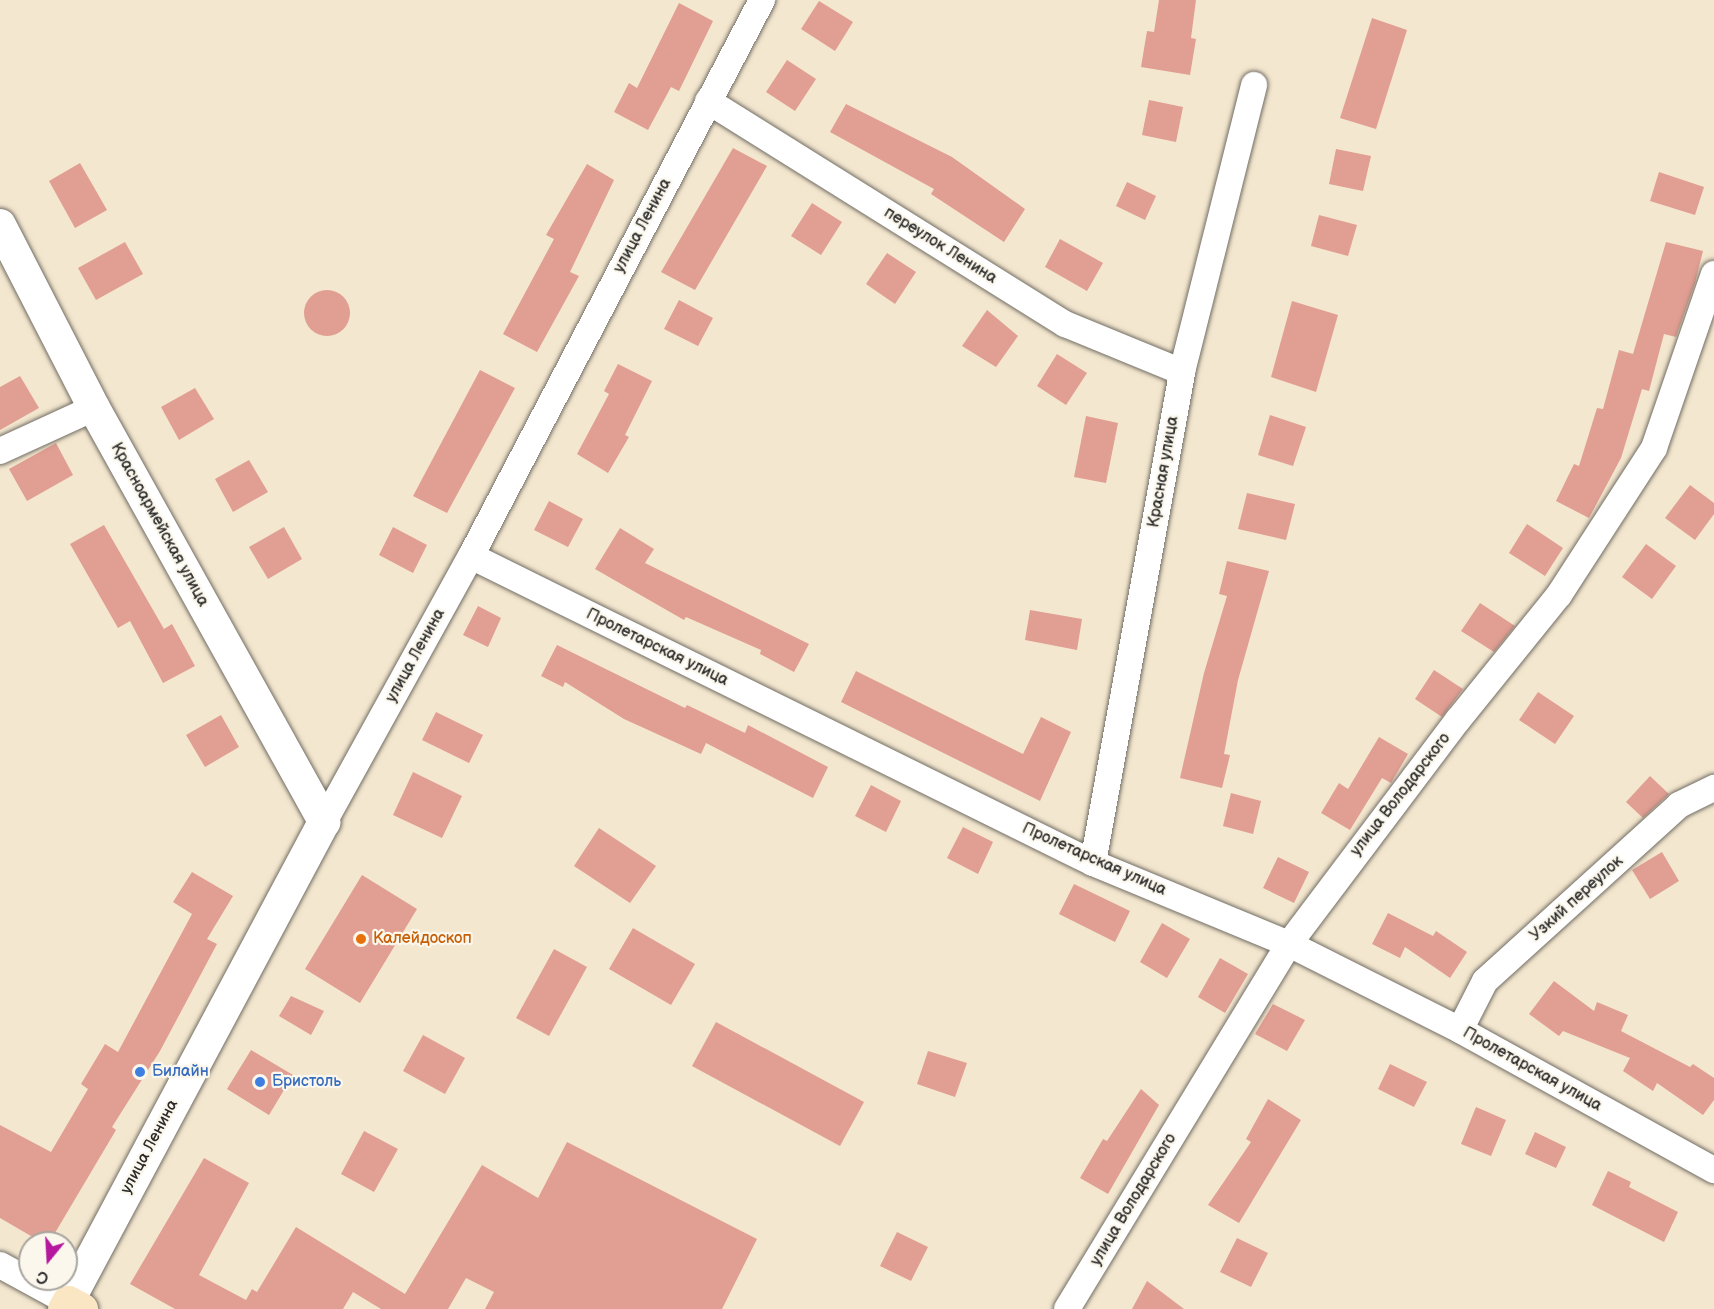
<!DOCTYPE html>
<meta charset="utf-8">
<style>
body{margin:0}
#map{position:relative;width:1714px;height:1309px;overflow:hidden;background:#f4e7cf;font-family:"Balsamiq Sans",sans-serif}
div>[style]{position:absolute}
.building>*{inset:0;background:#e19e92}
.round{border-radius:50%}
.roads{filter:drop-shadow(0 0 2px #716d64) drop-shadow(0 0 2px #716d64)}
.minor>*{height:26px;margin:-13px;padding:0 13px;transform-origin:13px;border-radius:13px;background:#fff}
.tertiary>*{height:32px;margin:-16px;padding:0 16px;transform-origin:16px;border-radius:16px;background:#fff}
.secondary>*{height:33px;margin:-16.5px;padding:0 16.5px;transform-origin:16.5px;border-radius:16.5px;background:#fbe6c3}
.dots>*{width:16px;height:16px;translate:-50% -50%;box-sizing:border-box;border:3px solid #fbf7ec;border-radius:50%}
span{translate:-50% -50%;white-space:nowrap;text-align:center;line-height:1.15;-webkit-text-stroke:4.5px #fbf7ec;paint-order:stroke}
.street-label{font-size:16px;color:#2b2b2b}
.food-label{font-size:16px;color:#c56008}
.left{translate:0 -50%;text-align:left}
.shop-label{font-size:16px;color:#366cbe}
.north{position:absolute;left:18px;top:1231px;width:60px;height:60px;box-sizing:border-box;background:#fbf7ec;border:2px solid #a8a59f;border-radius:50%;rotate:198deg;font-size:16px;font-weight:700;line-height:24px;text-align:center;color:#2b2b2b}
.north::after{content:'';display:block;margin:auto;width:21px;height:27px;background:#b5179e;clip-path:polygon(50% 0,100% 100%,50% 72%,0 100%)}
</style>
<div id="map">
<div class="building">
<i style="clip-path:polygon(1159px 0,1196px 0,1191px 38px,1196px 39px,1190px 75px,1141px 67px,1147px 31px,1154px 32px)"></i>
<i style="clip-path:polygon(819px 1px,853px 22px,835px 51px,801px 29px)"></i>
<i style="clip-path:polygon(679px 3px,713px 21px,679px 91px,671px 87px,648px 130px,614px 112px,629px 83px,637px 88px)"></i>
<i style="clip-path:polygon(1372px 18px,1407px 30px,1376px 129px,1340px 118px)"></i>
<i style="clip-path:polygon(787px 60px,816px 79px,795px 111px,766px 92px)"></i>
<i style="clip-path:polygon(1149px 100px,1183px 107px,1176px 142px,1142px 135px)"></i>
<i style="clip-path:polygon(846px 104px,952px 157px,1025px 209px,1004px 242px,931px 194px,934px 189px,830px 132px)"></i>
<i style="clip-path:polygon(733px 148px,767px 166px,695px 290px,661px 272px)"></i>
<i style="clip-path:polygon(1336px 149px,1371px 156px,1363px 191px,1329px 184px)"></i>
<i style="clip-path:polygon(80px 163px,107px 210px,75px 228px,49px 181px)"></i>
<i style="clip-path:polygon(587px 164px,614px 180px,570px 272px,579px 276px,537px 352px,503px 334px,554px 239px,546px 235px)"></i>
<i style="clip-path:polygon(1659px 172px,1704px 187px,1695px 215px,1650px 201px)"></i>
<i style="clip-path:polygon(1127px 182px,1156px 196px,1145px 220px,1116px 206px)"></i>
<i style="clip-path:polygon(812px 203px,842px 222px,821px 255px,791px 236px)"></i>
<i style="clip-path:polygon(1319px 215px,1357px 225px,1348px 256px,1311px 246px)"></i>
<i style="clip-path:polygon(1060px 239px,1103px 263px,1087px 291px,1045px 267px)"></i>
<i style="clip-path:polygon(125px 242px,143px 274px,96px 300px,78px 268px)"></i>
<i style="clip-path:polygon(1666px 242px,1703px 251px,1695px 283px,1676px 337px,1664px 334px,1649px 391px,1642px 389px,1621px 458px,1589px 518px,1556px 501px,1574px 464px,1579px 466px,1597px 408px,1603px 409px,1619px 350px,1633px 354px)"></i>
<i style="clip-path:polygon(887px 253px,916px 272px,895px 304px,866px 284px)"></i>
<i class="round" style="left:304px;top:290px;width:46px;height:46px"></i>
<i style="clip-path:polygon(679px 300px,713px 318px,698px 346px,664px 329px)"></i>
<i style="clip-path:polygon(1292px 301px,1338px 315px,1316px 392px,1271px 377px)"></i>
<i style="clip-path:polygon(987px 310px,1018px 336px,996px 367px,962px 346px)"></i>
<i style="clip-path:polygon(1057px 354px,1087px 373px,1066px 405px,1037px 386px)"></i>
<i style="clip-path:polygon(618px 364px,652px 381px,625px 435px,629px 437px,608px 473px,577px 454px,609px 394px,604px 391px)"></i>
<i style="clip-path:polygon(480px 370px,515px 388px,447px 513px,413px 496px)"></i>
<i style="clip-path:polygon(20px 376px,39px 408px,0 430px,0 387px)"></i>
<i style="clip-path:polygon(195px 388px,214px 419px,179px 440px,161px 407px)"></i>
<i style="clip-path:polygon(1270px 415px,1306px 427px,1293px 466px,1258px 455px)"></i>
<i style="clip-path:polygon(1086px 416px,1118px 423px,1106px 483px,1074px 477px)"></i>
<i style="clip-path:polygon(56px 443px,73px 475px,27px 501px,9px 469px)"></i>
<i style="clip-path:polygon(249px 460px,268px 492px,233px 512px,215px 479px)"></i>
<i style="clip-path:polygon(1690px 485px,1714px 503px,1714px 514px,1695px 540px,1665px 518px)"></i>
<i style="clip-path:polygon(1247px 493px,1295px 504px,1286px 540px,1238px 529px)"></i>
<i style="clip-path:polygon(549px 501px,583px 519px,568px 547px,534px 530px)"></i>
<i style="clip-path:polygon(1527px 524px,1563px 548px,1545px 576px,1509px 553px)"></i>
<i style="clip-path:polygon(104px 525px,164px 629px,172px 624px,195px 666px,163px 683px,130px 621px,118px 628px,70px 544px)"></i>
<i style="clip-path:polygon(284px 527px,302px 559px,268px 579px,249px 547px)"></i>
<i style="clip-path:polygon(393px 527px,427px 545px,413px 573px,379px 555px)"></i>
<i style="clip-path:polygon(620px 528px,654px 549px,645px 563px,809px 644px,794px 672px,760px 654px,761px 650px,686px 617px,684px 620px,595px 569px)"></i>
<i style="clip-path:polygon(1646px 544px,1676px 566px,1652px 599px,1622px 577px)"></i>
<i style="clip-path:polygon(1227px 561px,1269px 571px,1238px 680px,1224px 754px,1230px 755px,1222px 788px,1180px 778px,1204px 673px,1227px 596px,1219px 594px)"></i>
<i style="clip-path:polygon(1480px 603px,1515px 626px,1494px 652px,1461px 631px)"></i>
<i style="clip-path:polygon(478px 606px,501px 618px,488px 647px,463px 635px)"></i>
<i style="clip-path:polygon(1030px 610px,1082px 619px,1077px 650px,1025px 640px)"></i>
<i style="clip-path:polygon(557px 645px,685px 708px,687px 705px,745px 733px,748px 725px,828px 767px,813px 798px,706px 743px,701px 754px,624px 719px,565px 682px,563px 687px,541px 676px)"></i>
<i style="clip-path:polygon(1434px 670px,1463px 689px,1442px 717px,1415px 699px)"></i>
<i style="clip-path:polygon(856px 671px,1023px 754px,1041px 717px,1071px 732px,1040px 801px,841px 702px)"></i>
<i style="clip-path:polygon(1538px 692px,1574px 716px,1555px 744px,1519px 720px)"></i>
<i style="clip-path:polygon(436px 712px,483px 735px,469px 763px,422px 740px)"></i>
<i style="clip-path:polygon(221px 715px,239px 747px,205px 767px,186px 735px)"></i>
<i style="clip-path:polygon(1379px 737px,1408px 754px,1391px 783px,1382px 778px,1350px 830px,1321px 813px,1339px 783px,1348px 789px)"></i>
<i style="clip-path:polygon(413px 772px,462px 796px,442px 838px,393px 815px)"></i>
<i style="clip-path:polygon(1650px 776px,1669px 794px,1643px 818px,1626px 802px)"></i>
<i style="clip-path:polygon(871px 785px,901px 801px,886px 832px,855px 816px)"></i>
<i style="clip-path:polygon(1231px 793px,1261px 801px,1253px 834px,1223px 826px)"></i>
<i style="clip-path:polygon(963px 827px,993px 842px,978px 874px,947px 858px)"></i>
<i style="clip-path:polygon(599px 828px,656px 866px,630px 903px,574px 866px)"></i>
<i style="clip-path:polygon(1662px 852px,1679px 881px,1650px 899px,1632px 870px)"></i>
<i style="clip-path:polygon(1278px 857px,1309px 872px,1294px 903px,1263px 888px)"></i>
<i style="clip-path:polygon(192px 872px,233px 896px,207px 939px,217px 944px,160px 1051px,112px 1127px,116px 1130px,49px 1243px,43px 1243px,0 1218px,0 1125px,51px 1152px,88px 1089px,81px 1084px,105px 1044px,118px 1052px,192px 914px,173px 902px)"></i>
<i style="clip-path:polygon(362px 875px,417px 909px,360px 1003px,305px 969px)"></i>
<i style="clip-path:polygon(1074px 884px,1130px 911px,1115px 942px,1059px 914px)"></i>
<i style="clip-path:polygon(1388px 913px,1433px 936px,1436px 931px,1467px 952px,1450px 978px,1405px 947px,1400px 958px,1372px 944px)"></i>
<i style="clip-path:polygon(1162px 923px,1190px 939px,1167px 978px,1140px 962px)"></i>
<i style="clip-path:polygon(633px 928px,695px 964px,671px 1005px,609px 969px)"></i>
<i style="clip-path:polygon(554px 949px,587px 967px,549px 1036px,516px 1018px)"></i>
<i style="clip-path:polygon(1220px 958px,1248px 974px,1225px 1013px,1198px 997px)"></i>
<i style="clip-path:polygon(1554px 981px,1594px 1011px,1597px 1002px,1628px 1015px,1621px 1031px,1690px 1067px,1693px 1064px,1714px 1078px,1714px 1100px,1703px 1115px,1657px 1083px,1653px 1091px,1623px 1071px,1630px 1058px,1563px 1031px,1559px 1036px,1529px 1014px)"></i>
<i style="clip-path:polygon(291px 996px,324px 1011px,311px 1035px,279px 1016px)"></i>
<i style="clip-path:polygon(1273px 1004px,1305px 1020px,1287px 1051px,1255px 1034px)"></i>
<i style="clip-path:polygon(716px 1022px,864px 1102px,840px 1146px,692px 1066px)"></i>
<i style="clip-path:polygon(423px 1035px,465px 1058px,445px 1094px,403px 1071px)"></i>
<i style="clip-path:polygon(251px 1050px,293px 1075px,269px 1115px,227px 1089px)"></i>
<i style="clip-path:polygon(928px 1051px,967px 1063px,955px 1097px,917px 1084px)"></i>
<i style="clip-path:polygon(1390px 1064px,1427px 1082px,1414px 1107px,1378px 1089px)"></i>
<i style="clip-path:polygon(1141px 1089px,1159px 1105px,1108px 1194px,1080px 1178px,1103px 1139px,1107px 1141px)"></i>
<i style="clip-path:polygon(1268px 1099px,1301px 1120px,1239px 1223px,1208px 1205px,1251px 1142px,1246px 1139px)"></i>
<i style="clip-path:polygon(1476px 1107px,1506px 1120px,1491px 1156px,1461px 1144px)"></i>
<i style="clip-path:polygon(364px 1131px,398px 1149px,374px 1192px,341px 1174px)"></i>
<i style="clip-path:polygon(1535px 1132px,1566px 1147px,1556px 1168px,1525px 1154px)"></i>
<i style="clip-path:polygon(567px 1142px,757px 1239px,722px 1309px,485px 1309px,494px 1292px,466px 1278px,448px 1309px,381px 1309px,353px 1292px,343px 1309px,175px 1309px,130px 1284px,204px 1158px,249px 1183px,199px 1275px,246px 1300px,252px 1289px,257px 1292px,296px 1227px,405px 1294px,482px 1165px,538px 1198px)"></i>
<i style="clip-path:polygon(1608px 1171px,1631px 1182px,1629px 1187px,1678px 1212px,1664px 1242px,1592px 1205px)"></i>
<i style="clip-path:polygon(897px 1232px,928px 1247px,911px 1281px,880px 1266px)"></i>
<i style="clip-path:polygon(1237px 1238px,1268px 1253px,1251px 1287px,1220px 1272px)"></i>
<i style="clip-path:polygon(1147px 1281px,1184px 1309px,1132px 1309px)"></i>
</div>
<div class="roads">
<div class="minor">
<i style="left:708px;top:101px;width:421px;rotate:32deg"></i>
<i style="left:1065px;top:324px;width:126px;rotate:22.3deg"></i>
<i style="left:0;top:451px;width:103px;rotate:-24.6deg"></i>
<i style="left:471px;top:556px;width:694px;rotate:26.27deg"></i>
<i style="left:1093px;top:863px;width:212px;rotate:22.5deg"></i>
<i style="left:1289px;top:944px;width:191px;rotate:26.7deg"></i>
<i style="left:1460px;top:1030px;width:290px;rotate:28.9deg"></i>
<i style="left:324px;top:822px;width:304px;rotate:-61.1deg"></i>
<i style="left:471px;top:556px;width:628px;rotate:-62.37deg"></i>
<i style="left:1093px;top:863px;width:499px;rotate:-79.7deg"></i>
<i style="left:1182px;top:372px;width:296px;rotate:-75.9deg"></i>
<i style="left:1460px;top:1030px;width:55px;rotate:-63deg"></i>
<i style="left:1485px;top:981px;width:262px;rotate:-42.2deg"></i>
<i style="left:1679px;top:805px;width:39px;rotate:-26deg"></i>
<i style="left:0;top:1265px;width:77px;rotate:28.6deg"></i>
<i style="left:1067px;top:1309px;width:427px;rotate:-58.7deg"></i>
<i style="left:1289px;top:944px;width:281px;rotate:-53deg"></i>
<i style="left:1458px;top:720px;width:161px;rotate:-51.1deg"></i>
<i style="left:1559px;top:595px;width:175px;rotate:-57.1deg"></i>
<i style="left:1654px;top:448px;width:184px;rotate:-71deg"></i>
</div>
<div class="tertiary">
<i style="left:0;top:225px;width:206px;rotate:62.8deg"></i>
<i style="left:94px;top:408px;width:474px;rotate:60.9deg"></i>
<i style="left:324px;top:822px;width:544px;rotate:118.07deg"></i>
</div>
<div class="secondary">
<i style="left:64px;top:1309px;width:8px;rotate:-60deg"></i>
<i style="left:68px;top:1302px;width:15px;rotate:28deg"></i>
</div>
</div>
<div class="dots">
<i style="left:361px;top:939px;background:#e8710a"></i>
<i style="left:140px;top:1072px;background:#3f7fe0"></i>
<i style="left:260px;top:1082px;background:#3f7fe0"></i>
</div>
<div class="street-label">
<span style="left:643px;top:226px;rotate:-62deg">улица Ленина</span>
<span style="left:940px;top:246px;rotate:32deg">переулок Ленина</span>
<span style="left:1164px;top:472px;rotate:-80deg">Красная улица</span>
<span style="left:159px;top:525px;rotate:61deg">Красноармейская улица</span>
<span style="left:657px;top:648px;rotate:26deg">Пролетарская улица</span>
<span style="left:416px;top:656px;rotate:-61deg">улица Ленина</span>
<span style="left:1401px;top:795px;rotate:-52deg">улица Володарского</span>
<span style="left:1094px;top:860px;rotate:24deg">Пролетарская улица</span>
<span style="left:1577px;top:899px;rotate:-42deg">Узкий переулок</span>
<span style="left:1532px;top:1070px;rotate:29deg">Пролетарская улица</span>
<span style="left:150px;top:1147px;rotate:-62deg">улица Ленина</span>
<span style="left:1134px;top:1200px;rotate:-59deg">улица Володарского</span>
</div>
<div class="food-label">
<span class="left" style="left:373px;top:939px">Калейдоскоп</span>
</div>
<div class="shop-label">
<span class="left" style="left:152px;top:1072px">Билайн</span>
<span class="left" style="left:272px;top:1082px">Бристоль</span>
</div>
<div class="north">С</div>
</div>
